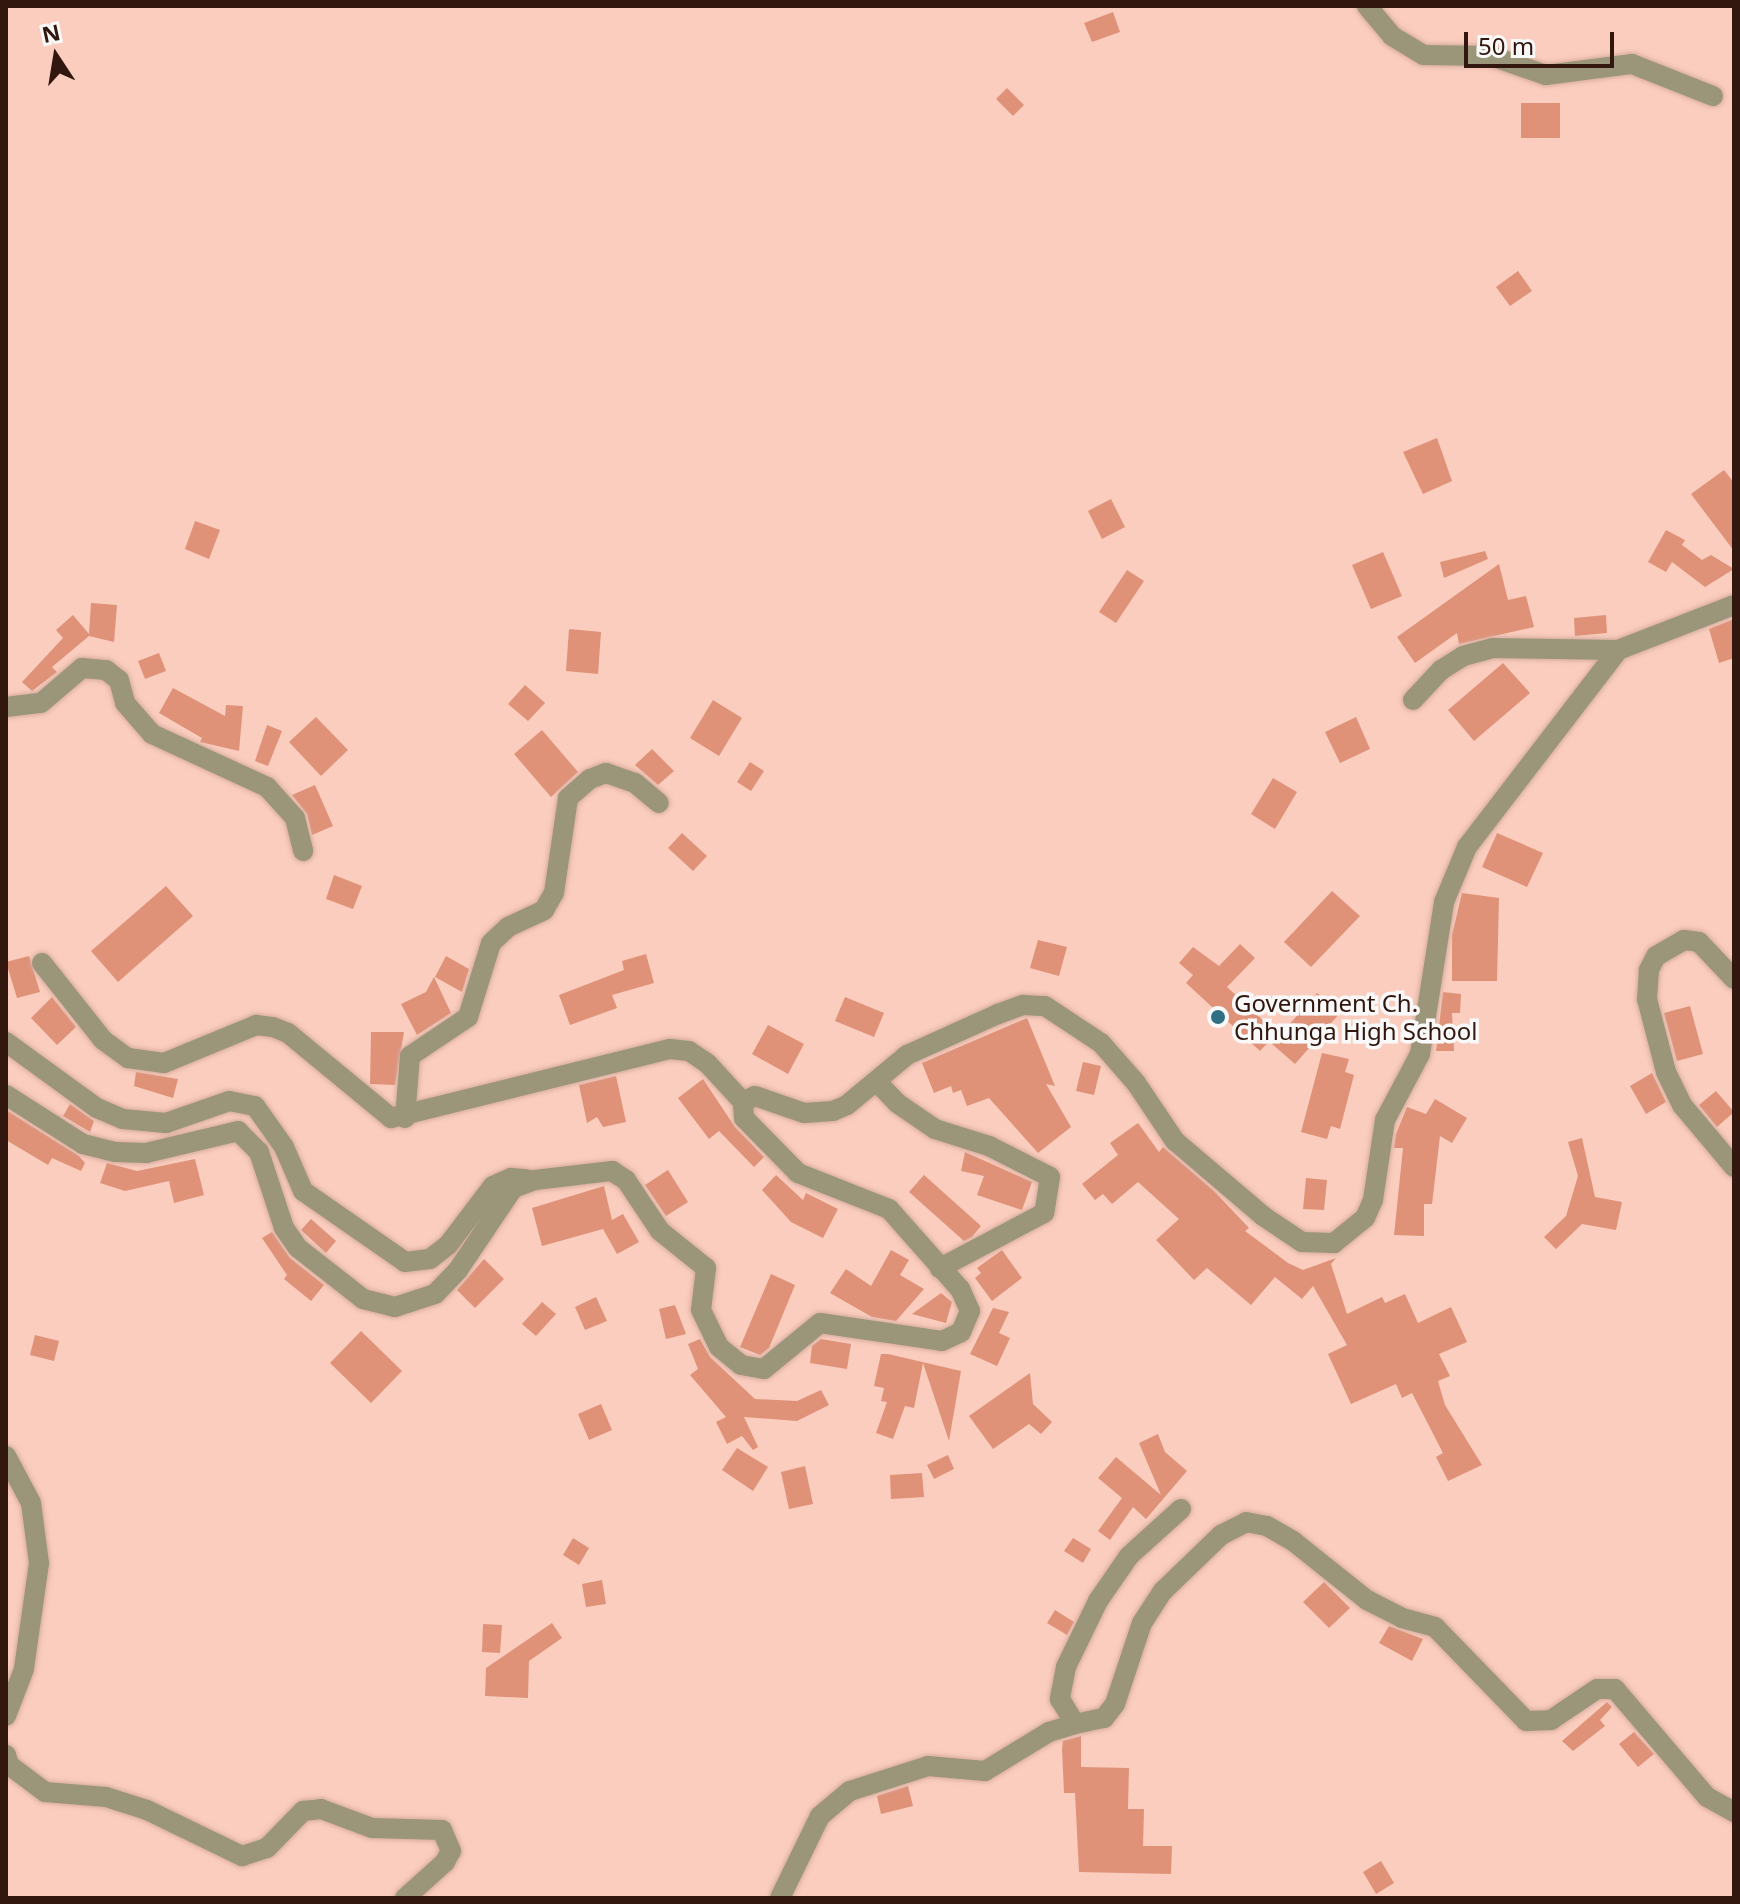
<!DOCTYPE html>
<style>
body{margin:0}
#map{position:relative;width:1740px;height:1904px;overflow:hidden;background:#facdbe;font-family:"Noto Sans",sans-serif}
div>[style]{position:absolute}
.building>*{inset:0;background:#df9278}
.roads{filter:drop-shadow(0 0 2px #d6ac9e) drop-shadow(0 0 2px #d6ac9e)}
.minor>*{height:20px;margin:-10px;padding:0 10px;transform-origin:10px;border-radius:10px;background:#9b9679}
.dots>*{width:22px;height:22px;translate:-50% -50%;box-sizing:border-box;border:4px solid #f9f9f9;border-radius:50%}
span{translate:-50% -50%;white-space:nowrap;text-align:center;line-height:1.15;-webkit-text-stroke:7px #f9f9f9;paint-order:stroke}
.poi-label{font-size:24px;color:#32170e}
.left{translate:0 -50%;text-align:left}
.frame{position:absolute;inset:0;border:8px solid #32170e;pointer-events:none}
.north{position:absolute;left:16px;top:16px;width:80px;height:80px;-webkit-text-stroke:6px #f9f9f9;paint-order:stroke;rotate:348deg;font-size:22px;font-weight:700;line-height:32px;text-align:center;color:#32170e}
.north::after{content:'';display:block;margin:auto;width:28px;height:36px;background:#32170e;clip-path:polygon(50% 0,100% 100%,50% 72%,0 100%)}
.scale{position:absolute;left:1464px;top:32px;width:150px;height:36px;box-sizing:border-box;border:4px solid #32170e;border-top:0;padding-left:10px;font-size:24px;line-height:28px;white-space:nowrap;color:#32170e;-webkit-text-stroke:6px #f9f9f9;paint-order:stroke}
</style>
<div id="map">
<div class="building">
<i style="clip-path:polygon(1113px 12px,1120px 32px,1092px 42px,1084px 23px)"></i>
<i style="clip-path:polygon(1007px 88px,1024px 105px,1013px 116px,996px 99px)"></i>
<i style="clip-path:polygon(1521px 103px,1560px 103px,1560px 138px,1521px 138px)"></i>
<i style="clip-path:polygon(1518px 271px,1532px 291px,1510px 306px,1496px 287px)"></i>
<i style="clip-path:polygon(1437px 438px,1452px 481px,1423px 494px,1403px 452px)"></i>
<i style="clip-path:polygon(1724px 470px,1734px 483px,1734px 551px,1691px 494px)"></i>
<i style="clip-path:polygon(1111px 499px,1125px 527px,1102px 539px,1088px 511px)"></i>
<i style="clip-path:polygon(195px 521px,220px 530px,209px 559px,185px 549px)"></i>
<i style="clip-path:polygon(1666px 530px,1685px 540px,1682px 545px,1702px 560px,1711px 555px,1734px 569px,1705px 587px,1672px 562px,1666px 572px,1648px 562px)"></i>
<i style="clip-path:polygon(1485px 551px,1488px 559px,1444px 578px,1440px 562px)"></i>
<i style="clip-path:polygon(1383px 552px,1402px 596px,1371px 609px,1352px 565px)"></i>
<i style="clip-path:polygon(1499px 564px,1508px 600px,1526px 596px,1534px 627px,1459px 644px,1457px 633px,1415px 663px,1397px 637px)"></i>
<i style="clip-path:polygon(1127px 570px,1144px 581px,1116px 623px,1099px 612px)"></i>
<i style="clip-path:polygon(91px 603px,117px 605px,114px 642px,89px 636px,52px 667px,57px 672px,32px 691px,22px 682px,63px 638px,56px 630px,73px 615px,89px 634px)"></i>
<i style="clip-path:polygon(1606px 615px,1607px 633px,1575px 636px,1574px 618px)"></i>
<i style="clip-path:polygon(1734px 619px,1734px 658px,1719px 663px,1709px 629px)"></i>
<i style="clip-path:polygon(569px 629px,601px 632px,598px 674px,566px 671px)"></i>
<i style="clip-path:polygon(159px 653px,166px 671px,145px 679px,138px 661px)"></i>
<i style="clip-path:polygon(1503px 663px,1530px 693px,1474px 741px,1448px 710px)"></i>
<i style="clip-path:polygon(525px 685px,545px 703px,528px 721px,508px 704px)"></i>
<i style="clip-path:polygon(173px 688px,225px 716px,226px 705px,243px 706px,239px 751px,200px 742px,202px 738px,159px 713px)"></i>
<i style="clip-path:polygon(713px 700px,742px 718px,719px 756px,690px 738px)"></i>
<i style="clip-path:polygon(316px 717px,348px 750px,321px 776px,289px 742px)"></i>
<i style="clip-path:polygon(1356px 717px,1370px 749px,1340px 763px,1325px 732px)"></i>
<i style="clip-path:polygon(267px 725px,282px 731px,268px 766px,255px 761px)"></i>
<i style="clip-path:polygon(542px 730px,578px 772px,551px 797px,514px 754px)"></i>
<i style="clip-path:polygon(652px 749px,674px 771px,658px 785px,635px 765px)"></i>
<i style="clip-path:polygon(750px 762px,764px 771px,751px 791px,737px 782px)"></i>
<i style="clip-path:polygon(1273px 778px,1297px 792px,1275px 829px,1251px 814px)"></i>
<i style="clip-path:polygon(315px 785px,333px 826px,312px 835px,307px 814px,292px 795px)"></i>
<i style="clip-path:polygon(682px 833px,707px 856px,693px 871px,668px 848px)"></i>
<i style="clip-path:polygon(1497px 833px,1543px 853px,1527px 887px,1482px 867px)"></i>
<i style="clip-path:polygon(334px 875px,362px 886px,353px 909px,326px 899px)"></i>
<i style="clip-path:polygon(166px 886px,193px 916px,118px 982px,91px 951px)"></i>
<i style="clip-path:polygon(1332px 891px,1360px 916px,1311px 967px,1284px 942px)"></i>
<i style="clip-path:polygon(1462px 893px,1499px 898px,1497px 981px,1452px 981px,1452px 935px)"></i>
<i style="clip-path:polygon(1038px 940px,1067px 947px,1059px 976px,1030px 968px)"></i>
<i style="clip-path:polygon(1240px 944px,1255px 958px,1227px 987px,1277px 1033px,1260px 1051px,1186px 983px,1193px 975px,1179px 963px,1193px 947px,1219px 966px)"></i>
<i style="clip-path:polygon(646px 954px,654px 983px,612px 995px,617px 1008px,570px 1025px,559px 995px,624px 970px,622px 961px)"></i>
<i style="clip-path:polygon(29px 956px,40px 992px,17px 998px,6px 962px)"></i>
<i style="clip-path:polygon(446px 956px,469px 969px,462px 992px,435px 977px)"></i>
<i style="clip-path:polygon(434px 977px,451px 1013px,417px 1035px,401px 1004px,426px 992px)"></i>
<i style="clip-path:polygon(1443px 992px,1461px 994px,1460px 1013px,1452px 1013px,1454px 1051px,1436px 1051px)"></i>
<i style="clip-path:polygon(1317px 993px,1340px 1013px,1295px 1064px,1272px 1044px)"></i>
<i style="clip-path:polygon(52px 997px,76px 1027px,57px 1045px,31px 1018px)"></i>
<i style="clip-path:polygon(845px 997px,884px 1013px,874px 1037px,835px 1021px)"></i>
<i style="clip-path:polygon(1690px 1006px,1703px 1054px,1677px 1061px,1664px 1013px)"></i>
<i style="clip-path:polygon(1027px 1018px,1055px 1086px,1046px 1084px,1071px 1127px,1038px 1153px,989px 1098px,967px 1106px,961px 1090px,953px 1093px,951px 1086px,934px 1093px,922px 1063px)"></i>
<i style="clip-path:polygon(768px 1025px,804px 1044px,788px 1074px,752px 1054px)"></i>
<i style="clip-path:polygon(371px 1032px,404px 1032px,395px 1085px,370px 1084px)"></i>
<i style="clip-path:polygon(1322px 1053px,1349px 1059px,1345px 1072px,1354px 1075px,1340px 1129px,1331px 1126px,1327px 1139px,1301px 1132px)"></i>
<i style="clip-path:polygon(1083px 1062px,1101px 1066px,1094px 1095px,1076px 1091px)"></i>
<i style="clip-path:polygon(136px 1072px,178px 1079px,173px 1098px,134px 1086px)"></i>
<i style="clip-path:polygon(1652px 1073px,1666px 1102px,1646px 1114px,1630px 1086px)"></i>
<i style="clip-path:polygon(616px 1076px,626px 1122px,603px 1127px,597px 1117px,587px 1123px,579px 1085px)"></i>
<i style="clip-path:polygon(703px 1079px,735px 1127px,764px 1157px,754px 1167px,719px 1131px,709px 1139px,678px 1098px)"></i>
<i style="clip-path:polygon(1716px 1091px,1734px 1112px,1717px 1127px,1699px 1105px)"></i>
<i style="clip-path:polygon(1435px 1099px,1467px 1118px,1452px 1143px,1440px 1136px,1432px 1204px,1424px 1204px,1424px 1236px,1394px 1235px,1403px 1148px,1394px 1148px,1396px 1134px,1407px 1107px,1426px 1114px)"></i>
<i style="clip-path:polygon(70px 1104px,94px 1121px,90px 1132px,63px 1116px)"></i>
<i style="clip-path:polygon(6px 1110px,79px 1156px,85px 1163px,81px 1171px,52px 1158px,48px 1165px,6px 1140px)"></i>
<i style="clip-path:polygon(1138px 1123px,1159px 1152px,1163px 1147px,1214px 1191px,1249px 1228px,1245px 1231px,1288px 1263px,1303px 1270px,1336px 1258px,1331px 1264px,1347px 1314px,1382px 1297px,1385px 1303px,1405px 1294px,1418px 1323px,1451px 1307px,1467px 1342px,1439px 1354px,1450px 1376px,1438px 1381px,1445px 1405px,1482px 1465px,1448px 1481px,1436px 1457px,1443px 1453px,1412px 1393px,1402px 1398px,1396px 1384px,1351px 1404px,1328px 1354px,1347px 1345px,1313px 1286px,1302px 1299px,1275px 1277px,1251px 1305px,1207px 1268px,1194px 1280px,1156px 1240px,1179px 1219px,1138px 1182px,1112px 1204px,1103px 1194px,1095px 1200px,1082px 1184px,1118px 1155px,1110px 1143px)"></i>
<i style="clip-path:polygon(1582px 1138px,1595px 1197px,1622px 1202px,1616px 1230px,1582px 1224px,1556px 1249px,1544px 1237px,1566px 1216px,1578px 1176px,1568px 1142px)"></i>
<i style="clip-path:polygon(965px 1152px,1032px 1182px,1022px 1210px,977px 1195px,984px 1176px,961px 1171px)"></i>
<i style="clip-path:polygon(195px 1159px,204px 1195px,174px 1203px,169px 1181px,125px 1191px,100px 1183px,107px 1163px,137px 1171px)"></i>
<i style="clip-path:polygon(668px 1170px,688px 1202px,666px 1216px,645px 1185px)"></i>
<i style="clip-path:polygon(776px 1175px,803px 1200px,806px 1193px,838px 1209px,823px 1238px,791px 1222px,762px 1190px)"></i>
<i style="clip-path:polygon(924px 1175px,981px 1226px,972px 1237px,964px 1241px,909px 1192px)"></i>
<i style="clip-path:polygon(1306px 1178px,1327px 1180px,1324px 1210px,1303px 1209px)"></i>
<i style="clip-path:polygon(604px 1186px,612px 1220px,623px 1214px,639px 1242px,617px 1254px,603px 1229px,542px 1246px,532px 1208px)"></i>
<i style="clip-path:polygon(311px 1219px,336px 1241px,326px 1253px,301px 1230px)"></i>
<i style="clip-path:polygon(272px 1232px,290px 1258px,324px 1285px,311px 1301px,284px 1279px,287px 1275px,262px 1238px)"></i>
<i style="clip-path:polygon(891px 1250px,909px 1260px,900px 1275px,924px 1289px,896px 1321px,872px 1317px,830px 1293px,846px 1269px,871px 1286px)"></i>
<i style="clip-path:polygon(1002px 1250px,1022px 1278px,992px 1301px,975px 1278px,981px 1273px,977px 1268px)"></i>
<i style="clip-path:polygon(484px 1259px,504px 1279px,475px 1308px,457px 1290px)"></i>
<i style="clip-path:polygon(771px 1274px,795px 1285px,769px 1348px,760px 1355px,740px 1347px)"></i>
<i style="clip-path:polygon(941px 1293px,952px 1302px,946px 1323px,912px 1314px)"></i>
<i style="clip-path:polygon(596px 1297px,607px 1321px,585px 1330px,575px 1307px)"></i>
<i style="clip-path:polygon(542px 1302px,556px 1314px,536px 1336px,522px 1324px)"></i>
<i style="clip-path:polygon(675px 1305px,686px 1334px,666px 1339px,659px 1309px)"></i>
<i style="clip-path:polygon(993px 1308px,1009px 1312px,999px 1333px,1010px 1338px,997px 1366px,970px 1354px)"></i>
<i style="clip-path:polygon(361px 1331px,402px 1371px,371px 1403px,330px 1363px)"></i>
<i style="clip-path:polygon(35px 1335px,59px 1341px,54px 1361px,30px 1355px)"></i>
<i style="clip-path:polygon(700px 1339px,710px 1357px,755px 1399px,797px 1401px,821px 1390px,829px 1405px,797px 1421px,744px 1417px,758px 1447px,753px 1450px,742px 1436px,727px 1444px,716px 1422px,726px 1417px,690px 1375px,698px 1369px,688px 1344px)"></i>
<i style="clip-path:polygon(821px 1339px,851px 1344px,847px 1369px,810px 1363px,812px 1346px)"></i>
<i style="clip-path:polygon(881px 1354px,888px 1354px,961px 1371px,949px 1441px,923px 1363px,914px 1408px,905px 1406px,893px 1439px,876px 1433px,887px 1402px,881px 1401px,884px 1388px,874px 1386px)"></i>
<i style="clip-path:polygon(1030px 1373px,1033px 1404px,1052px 1422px,1041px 1434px,1029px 1424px,993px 1449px,969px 1416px)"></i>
<i style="clip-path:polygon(601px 1404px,612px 1430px,589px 1440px,578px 1414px)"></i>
<i style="clip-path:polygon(1158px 1434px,1165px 1452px,1187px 1471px,1146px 1519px,1133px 1507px,1110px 1540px,1098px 1531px,1122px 1498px,1098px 1478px,1116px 1457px,1161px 1495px,1139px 1443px)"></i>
<i style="clip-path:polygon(737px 1448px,768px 1467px,753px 1491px,722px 1470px)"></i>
<i style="clip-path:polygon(948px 1455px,954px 1469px,934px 1479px,927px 1465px)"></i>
<i style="clip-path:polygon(805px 1466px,813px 1504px,789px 1509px,781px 1472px)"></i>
<i style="clip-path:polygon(922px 1473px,924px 1497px,891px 1499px,890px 1475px)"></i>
<i style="clip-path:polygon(573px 1538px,589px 1548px,579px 1565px,563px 1555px)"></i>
<i style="clip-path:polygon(1073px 1538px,1091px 1549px,1083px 1563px,1064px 1551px)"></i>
<i style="clip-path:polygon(602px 1580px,606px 1604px,586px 1607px,582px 1584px)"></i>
<i style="clip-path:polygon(1324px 1582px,1350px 1608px,1329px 1628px,1303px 1602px)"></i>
<i style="clip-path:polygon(1055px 1610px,1074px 1622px,1067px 1635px,1047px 1623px)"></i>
<i style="clip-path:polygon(552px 1623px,562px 1638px,529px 1661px,528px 1698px,485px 1696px,486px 1668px)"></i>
<i style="clip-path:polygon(483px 1624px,502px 1625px,500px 1653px,482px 1652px)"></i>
<i style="clip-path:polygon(1389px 1626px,1423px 1639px,1412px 1661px,1379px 1643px)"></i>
<i style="clip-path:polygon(1607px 1702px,1612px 1707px,1600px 1720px,1605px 1726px,1573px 1751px,1562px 1741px)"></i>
<i style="clip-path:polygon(1634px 1732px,1654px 1754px,1638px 1767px,1619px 1744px)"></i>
<i style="clip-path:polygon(1081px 1736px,1081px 1767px,1129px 1768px,1128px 1809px,1144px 1809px,1143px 1846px,1172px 1846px,1171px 1874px,1079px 1872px,1075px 1793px,1064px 1793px,1062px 1749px,1063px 1741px)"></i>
<i style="clip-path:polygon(908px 1786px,913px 1806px,881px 1814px,877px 1796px)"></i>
<i style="clip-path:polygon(1381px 1861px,1394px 1883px,1376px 1894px,1363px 1872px)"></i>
</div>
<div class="roads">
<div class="minor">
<i style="left:1367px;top:6px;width:39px;rotate:50deg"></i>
<i style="left:1392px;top:36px;width:37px;rotate:31deg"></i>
<i style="left:1424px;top:55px;width:67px;rotate:0.9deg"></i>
<i style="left:1491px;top:56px;width:58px;rotate:19.1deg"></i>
<i style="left:1546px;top:75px;width:87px;rotate:-7.3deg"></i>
<i style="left:1632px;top:64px;width:87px;rotate:21.6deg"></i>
<i style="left:1413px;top:700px;width:41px;rotate:-47deg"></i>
<i style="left:1441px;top:670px;width:26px;rotate:-32deg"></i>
<i style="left:1463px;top:656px;width:30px;rotate:-15deg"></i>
<i style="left:1492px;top:648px;width:126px;rotate:0.9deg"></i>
<i style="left:6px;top:707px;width:35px;rotate:-7deg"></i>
<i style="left:41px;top:703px;width:54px;rotate:-40.5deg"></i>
<i style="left:82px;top:668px;width:24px;rotate:5deg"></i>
<i style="left:106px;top:670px;width:16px;rotate:38deg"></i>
<i style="left:119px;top:680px;width:24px;rotate:75deg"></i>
<i style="left:125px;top:703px;width:41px;rotate:48.9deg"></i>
<i style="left:152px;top:734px;width:127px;rotate:24.7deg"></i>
<i style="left:267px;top:787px;width:42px;rotate:47.9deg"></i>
<i style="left:295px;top:818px;width:34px;rotate:76deg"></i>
<i style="left:42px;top:963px;width:98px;rotate:51.6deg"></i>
<i style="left:103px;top:1040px;width:31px;rotate:36deg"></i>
<i style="left:128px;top:1058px;width:36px;rotate:8deg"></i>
<i style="left:164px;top:1063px;width:100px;rotate:-22.4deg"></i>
<i style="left:256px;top:1025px;width:17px;rotate:7deg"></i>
<i style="left:273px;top:1027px;width:16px;rotate:22deg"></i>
<i style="left:288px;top:1033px;width:134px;rotate:39.5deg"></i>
<i style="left:391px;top:1118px;width:287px;rotate:-13.9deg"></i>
<i style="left:670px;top:1049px;width:19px;rotate:6deg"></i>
<i style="left:689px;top:1051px;width:22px;rotate:34deg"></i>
<i style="left:707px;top:1063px;width:53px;rotate:47.3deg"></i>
<i style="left:1734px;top:979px;width:51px;rotate:-133.4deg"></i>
<i style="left:1699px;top:942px;width:15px;rotate:-172deg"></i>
<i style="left:1684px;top:940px;width:32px;rotate:150deg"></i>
<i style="left:1656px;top:956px;width:16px;rotate:117deg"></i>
<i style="left:1649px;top:970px;width:29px;rotate:94deg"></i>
<i style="left:1647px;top:999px;width:75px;rotate:75.4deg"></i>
<i style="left:1666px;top:1072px;width:37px;rotate:64deg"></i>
<i style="left:1682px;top:1105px;width:81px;rotate:50deg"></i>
<i style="left:6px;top:1042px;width:112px;rotate:36deg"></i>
<i style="left:97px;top:1108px;width:28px;rotate:23deg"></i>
<i style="left:123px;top:1119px;width:43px;rotate:5.3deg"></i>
<i style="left:166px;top:1123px;width:67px;rotate:-19.2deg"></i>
<i style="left:229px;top:1101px;width:26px;rotate:11deg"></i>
<i style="left:255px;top:1106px;width:50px;rotate:54.7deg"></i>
<i style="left:284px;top:1147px;width:48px;rotate:66.6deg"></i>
<i style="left:303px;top:1191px;width:124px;rotate:34.8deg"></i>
<i style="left:405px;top:1262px;width:25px;rotate:-7deg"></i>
<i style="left:430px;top:1259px;width:23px;rotate:-38deg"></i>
<i style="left:448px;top:1245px;width:74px;rotate:-52.7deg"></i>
<i style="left:493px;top:1186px;width:20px;rotate:-24deg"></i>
<i style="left:511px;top:1178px;width:16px;rotate:4deg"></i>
<i style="left:877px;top:1082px;width:29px;rotate:46deg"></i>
<i style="left:897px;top:1103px;width:46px;rotate:34.4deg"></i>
<i style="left:935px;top:1129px;width:57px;rotate:17.5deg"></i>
<i style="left:989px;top:1146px;width:68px;rotate:26.9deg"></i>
<i style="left:1050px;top:1177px;width:36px;rotate:99deg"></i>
<i style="left:1044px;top:1213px;width:118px;rotate:152.1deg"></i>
<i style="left:6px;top:1095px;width:91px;rotate:32.5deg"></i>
<i style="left:83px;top:1144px;width:33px;rotate:14deg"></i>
<i style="left:115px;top:1152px;width:31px;rotate:2deg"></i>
<i style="left:146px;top:1153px;width:95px;rotate:-13.4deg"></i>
<i style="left:238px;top:1131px;width:30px;rotate:45deg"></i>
<i style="left:259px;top:1152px;width:80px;rotate:71.8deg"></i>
<i style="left:284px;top:1228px;width:24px;rotate:55deg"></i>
<i style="left:298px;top:1248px;width:83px;rotate:38.1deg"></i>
<i style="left:363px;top:1299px;width:33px;rotate:14deg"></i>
<i style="left:395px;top:1307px;width:42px;rotate:-18deg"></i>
<i style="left:435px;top:1294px;width:33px;rotate:-46deg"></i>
<i style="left:458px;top:1270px;width:99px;rotate:-56.1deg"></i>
<i style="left:513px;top:1188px;width:23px;rotate:-20deg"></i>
<i style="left:535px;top:1180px;width:78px;rotate:-6.7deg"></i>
<i style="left:612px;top:1171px;width:17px;rotate:33deg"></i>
<i style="left:626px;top:1180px;width:61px;rotate:56.3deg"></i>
<i style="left:660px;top:1231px;width:59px;rotate:38.8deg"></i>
<i style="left:706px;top:1268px;width:42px;rotate:96.8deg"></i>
<i style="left:701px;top:1310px;width:41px;rotate:64.1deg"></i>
<i style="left:719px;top:1347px;width:28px;rotate:39deg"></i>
<i style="left:741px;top:1365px;width:23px;rotate:10deg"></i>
<i style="left:764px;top:1369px;width:72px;rotate:-39.4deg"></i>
<i style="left:820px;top:1323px;width:123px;rotate:8.4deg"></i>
<i style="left:942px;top:1341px;width:21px;rotate:-25deg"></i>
<i style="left:961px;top:1332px;width:23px;rotate:-67deg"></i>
<i style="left:970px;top:1311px;width:24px;rotate:-114deg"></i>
<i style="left:960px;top:1289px;width:107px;rotate:-131.6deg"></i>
<i style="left:889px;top:1209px;width:98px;rotate:-158.4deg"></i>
<i style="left:798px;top:1173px;width:77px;rotate:-134.5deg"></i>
<i style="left:744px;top:1118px;width:16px;rotate:-94deg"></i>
<i style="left:743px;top:1102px;width:13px;rotate:-27deg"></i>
<i style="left:755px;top:1096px;width:52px;rotate:19.1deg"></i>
<i style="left:804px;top:1113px;width:29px;rotate:-4deg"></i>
<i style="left:833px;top:1111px;width:15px;rotate:-23deg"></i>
<i style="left:847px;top:1105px;width:78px;rotate:-39.8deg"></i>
<i style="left:907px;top:1055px;width:100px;rotate:-24.3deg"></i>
<i style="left:998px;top:1014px;width:27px;rotate:-20deg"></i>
<i style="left:1023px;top:1005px;width:22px;rotate:3deg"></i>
<i style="left:1045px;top:1006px;width:67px;rotate:33.5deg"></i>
<i style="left:1101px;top:1043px;width:53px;rotate:48.8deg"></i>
<i style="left:1136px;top:1083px;width:70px;rotate:56.1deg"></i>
<i style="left:1175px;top:1141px;width:116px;rotate:40.4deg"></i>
<i style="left:1263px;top:1216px;width:47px;rotate:33.7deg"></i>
<i style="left:1302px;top:1242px;width:32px;rotate:2deg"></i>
<i style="left:1334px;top:1243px;width:40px;rotate:-39deg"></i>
<i style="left:1365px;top:1218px;width:20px;rotate:-66deg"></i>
<i style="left:1373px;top:1200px;width:81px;rotate:-81.5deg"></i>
<i style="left:1385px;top:1120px;width:75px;rotate:-62.1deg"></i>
<i style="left:1420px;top:1054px;width:154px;rotate:-81deg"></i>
<i style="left:1444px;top:902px;width:60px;rotate:-67.3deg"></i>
<i style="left:1467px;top:847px;width:248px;rotate:-52.5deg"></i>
<i style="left:1618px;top:650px;width:124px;rotate:-21.2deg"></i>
<i style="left:405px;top:1118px;width:62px;rotate:-85.4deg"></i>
<i style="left:410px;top:1056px;width:70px;rotate:-33.9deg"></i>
<i style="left:468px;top:1017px;width:77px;rotate:-72.7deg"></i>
<i style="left:491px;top:943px;width:23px;rotate:-43deg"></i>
<i style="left:508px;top:927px;width:40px;rotate:-25deg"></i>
<i style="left:544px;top:910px;width:20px;rotate:-60deg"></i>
<i style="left:554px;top:893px;width:96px;rotate:-81.6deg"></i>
<i style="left:568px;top:798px;width:29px;rotate:-41deg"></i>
<i style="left:590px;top:779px;width:17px;rotate:-21deg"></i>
<i style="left:606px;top:773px;width:31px;rotate:19deg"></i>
<i style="left:635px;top:783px;width:31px;rotate:40deg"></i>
<i style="left:6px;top:1456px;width:53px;rotate:62deg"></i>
<i style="left:31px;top:1503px;width:61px;rotate:82.4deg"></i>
<i style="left:39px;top:1563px;width:107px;rotate:98.1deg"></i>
<i style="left:24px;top:1669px;width:50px;rotate:111deg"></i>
<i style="left:1181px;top:1509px;width:70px;rotate:137.9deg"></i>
<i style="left:1129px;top:1556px;width:55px;rotate:124.6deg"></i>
<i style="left:1098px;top:1601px;width:73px;rotate:115.9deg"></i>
<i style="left:1066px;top:1667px;width:33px;rotate:101deg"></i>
<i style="left:1060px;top:1699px;width:29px;rotate:59deg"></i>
<i style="left:1075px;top:1724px;width:30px;rotate:-12deg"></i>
<i style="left:1104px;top:1718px;width:18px;rotate:-52deg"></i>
<i style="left:1115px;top:1704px;width:85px;rotate:-71.6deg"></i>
<i style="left:1142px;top:1623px;width:38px;rotate:-57deg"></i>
<i style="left:1163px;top:1591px;width:81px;rotate:-44deg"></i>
<i style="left:1221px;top:1535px;width:28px;rotate:-27deg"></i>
<i style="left:1246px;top:1522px;width:21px;rotate:11deg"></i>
<i style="left:1267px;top:1526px;width:30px;rotate:30deg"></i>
<i style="left:1293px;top:1541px;width:95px;rotate:38.6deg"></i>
<i style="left:1367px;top:1600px;width:39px;rotate:27deg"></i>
<i style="left:1402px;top:1618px;width:34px;rotate:15deg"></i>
<i style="left:1435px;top:1627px;width:131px;rotate:45.9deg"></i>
<i style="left:1526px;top:1721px;width:25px;rotate:-2deg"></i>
<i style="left:1551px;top:1720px;width:55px;rotate:-34deg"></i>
<i style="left:1597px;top:1689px;width:18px"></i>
<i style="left:1615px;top:1689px;width:142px;rotate:49.6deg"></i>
<i style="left:1707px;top:1797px;width:31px;rotate:29deg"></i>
<i style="left:6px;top:1755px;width:10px;rotate:73deg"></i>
<i style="left:9px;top:1765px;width:45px;rotate:36.9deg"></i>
<i style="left:45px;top:1792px;width:61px;rotate:4.7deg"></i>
<i style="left:106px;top:1797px;width:43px;rotate:17.6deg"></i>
<i style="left:147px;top:1810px;width:106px;rotate:25.8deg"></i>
<i style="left:242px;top:1856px;width:26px;rotate:-18deg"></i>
<i style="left:267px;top:1848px;width:52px;rotate:-45.8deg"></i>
<i style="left:303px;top:1811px;width:18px;rotate:-6deg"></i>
<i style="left:321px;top:1809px;width:54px;rotate:20.4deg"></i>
<i style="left:372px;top:1828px;width:70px;rotate:1.6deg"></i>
<i style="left:442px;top:1830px;width:23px;rotate:67deg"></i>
<i style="left:451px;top:1851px;width:13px;rotate:119deg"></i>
<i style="left:445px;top:1862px;width:54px;rotate:138deg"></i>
<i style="left:780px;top:1898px;width:91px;rotate:-64deg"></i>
<i style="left:820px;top:1816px;width:39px;rotate:-40deg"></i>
<i style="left:850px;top:1791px;width:82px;rotate:-17.8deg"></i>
<i style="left:928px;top:1766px;width:57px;rotate:5deg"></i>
<i style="left:985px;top:1771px;width:75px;rotate:-31.4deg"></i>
<i style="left:1049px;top:1732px;width:27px;rotate:-17deg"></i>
</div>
</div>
<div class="dots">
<i style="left:1218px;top:1017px;background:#2f7183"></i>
</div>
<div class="poi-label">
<span class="left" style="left:1234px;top:1017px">Government Ch.<br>Chhunga High School</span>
</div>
<div class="frame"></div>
<div class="north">N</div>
<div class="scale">50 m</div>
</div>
